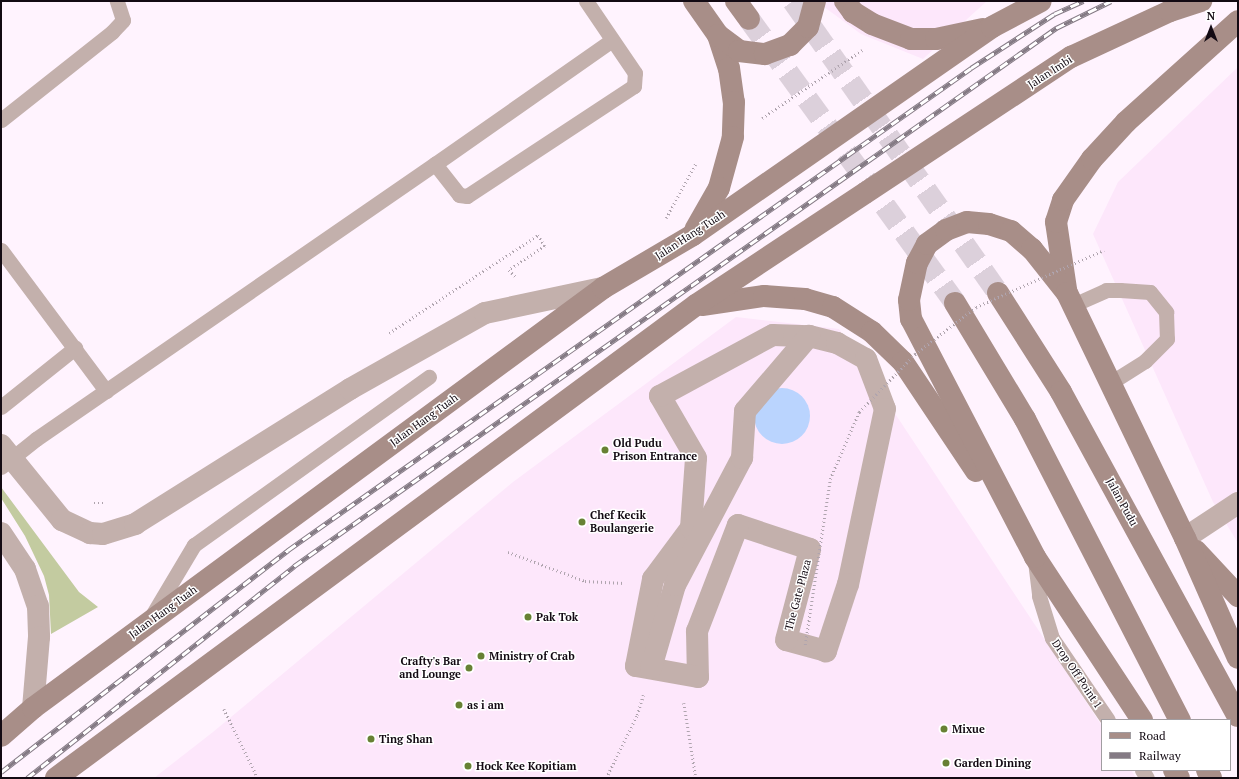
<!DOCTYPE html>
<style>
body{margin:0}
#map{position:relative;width:1239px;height:779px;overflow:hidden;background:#fff3fe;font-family:"PT Serif",serif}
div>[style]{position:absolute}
.built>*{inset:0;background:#fde7fb}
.green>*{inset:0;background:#c3cba0}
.water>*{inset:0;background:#bad4fe}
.round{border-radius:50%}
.secondary-tunnel>*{height:22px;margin-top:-11px;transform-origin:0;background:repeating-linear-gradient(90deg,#dcd0db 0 22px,transparent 0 33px)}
.path>*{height:2.5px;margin-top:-1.25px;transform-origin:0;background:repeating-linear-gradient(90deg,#afa4ae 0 1px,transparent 0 4px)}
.lane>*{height:15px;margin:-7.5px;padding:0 7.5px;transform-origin:7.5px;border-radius:7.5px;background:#c3b0ac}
.street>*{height:22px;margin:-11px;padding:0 11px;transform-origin:11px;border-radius:11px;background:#c3b0ac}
.secondary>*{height:22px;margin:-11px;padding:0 11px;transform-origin:11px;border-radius:11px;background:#a88e88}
.rail>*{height:4.5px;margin-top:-2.25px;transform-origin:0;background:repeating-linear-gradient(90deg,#fff 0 9px,#847a84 0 18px);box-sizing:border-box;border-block:1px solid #847a84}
.path-bridge>*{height:2.5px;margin-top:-1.25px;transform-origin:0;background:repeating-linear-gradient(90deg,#afa4ae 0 1px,transparent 0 4px)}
.dots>*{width:11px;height:11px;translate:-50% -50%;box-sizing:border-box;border:2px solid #fff;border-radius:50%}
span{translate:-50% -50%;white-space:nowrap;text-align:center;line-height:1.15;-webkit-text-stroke:3px #fff;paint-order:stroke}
.street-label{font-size:11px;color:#130a13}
.poi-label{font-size:11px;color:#130a13;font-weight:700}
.left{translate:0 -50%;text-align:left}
.right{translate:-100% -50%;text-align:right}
.frame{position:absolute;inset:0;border:2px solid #130a13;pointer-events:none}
.legend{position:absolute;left:1101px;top:719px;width:130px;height:52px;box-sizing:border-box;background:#fff;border:1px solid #a19da1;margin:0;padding:5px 7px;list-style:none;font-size:12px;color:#130a13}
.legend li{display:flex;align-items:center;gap:8px;height:20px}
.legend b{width:20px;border:1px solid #a19da1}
.north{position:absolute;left:1191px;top:8px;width:40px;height:40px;-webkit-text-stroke:3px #fff;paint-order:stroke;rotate:0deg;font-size:11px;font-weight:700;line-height:16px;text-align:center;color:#130a13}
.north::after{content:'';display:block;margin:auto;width:14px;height:18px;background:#130a13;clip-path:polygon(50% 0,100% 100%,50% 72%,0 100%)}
</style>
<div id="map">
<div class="built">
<i style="clip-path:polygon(816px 1px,987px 1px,923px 59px,861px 34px)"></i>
<i style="clip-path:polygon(1238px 67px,1238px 543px,1213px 502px,1093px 234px,1118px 182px)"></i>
<i style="clip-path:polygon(736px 317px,839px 329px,1102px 726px,1102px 770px,1131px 770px,1136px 778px,154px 778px,213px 732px,513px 482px)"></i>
</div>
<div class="green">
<i style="clip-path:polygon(1px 487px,79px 592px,98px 607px,51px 634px,49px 595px,44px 576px,25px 536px,1px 498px)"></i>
</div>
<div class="water">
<i class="round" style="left:754px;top:388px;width:56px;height:56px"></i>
</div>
<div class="secondary-tunnel">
<i style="left:793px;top:1px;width:357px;rotate:54.9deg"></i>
<i style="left:749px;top:19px;width:351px;rotate:54deg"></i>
</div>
<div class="path">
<i style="left:762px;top:118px;width:121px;rotate:-34.2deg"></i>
<i style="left:666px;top:218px;width:63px;rotate:-61.4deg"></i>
<i style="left:389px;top:333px;width:178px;rotate:-33.3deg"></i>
<i style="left:538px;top:235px;width:13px;rotate:58deg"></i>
<i style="left:545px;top:246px;width:43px;rotate:146.3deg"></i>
<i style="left:509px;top:270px;width:11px;rotate:45deg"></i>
<i style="left:94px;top:503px;width:11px"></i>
<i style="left:508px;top:552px;width:82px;rotate:20.6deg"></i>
<i style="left:585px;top:581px;width:39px;rotate:3deg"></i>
<i style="left:684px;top:703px;width:76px;rotate:80.9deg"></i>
<i style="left:224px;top:709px;width:77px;rotate:63.8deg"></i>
<i style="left:606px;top:778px;width:70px;rotate:-63.8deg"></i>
<i style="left:637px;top:715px;width:21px;rotate:-73deg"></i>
</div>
<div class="lane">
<i style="left:1px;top:120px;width:142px;rotate:-38.4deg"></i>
<i style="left:112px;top:32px;width:16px;rotate:-47deg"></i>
<i style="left:123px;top:20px;width:20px;rotate:-108deg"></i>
<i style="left:435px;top:164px;width:216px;rotate:-35deg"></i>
<i style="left:1px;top:250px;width:176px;rotate:53.3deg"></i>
<i style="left:1073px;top:305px;width:36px;rotate:-24deg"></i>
<i style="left:1106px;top:290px;width:14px"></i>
<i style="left:1120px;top:290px;width:30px;rotate:4deg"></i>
<i style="left:1150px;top:292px;width:26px;rotate:51deg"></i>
<i style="left:1166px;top:312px;width:27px;rotate:88deg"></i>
<i style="left:1167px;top:339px;width:31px;rotate:135deg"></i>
<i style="left:1145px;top:361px;width:41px;rotate:147.8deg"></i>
<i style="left:1px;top:407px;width:95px;rotate:-38.6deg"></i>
<i style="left:1px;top:467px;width:45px;rotate:-38.7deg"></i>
<i style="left:36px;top:439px;width:485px;rotate:-34.6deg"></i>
<i style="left:435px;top:164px;width:39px;rotate:52deg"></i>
<i style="left:459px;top:195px;width:8px;rotate:7deg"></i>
<i style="left:467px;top:196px;width:200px;rotate:-33.4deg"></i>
<i style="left:634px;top:86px;width:13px;rotate:-86deg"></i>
<i style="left:635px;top:73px;width:87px;rotate:-124.2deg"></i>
<i style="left:1035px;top:561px;width:35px;rotate:83deg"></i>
<i style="left:1039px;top:596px;width:44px;rotate:72.8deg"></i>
<i style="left:1052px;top:638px;width:99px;rotate:55.7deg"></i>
<i style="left:151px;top:617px;width:84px;rotate:-59.2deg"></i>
<i style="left:194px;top:545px;width:289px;rotate:-35.6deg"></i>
<i style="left:1142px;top:770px;width:9px;rotate:58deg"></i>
</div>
<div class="street">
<i style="left:773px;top:335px;width:36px;rotate:2deg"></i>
<i style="left:809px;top:336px;width:29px;rotate:14deg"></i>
<i style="left:837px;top:343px;width:33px;rotate:29deg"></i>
<i style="left:866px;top:359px;width:53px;rotate:69.2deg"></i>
<i style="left:885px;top:409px;width:179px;rotate:101.9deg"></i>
<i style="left:848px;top:584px;width:71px;rotate:108.2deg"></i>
<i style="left:826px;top:651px;width:41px;rotate:-164.6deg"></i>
<i style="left:786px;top:640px;width:94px;rotate:-75.2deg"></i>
<i style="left:810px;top:549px;width:76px;rotate:-161.6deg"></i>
<i style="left:738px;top:525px;width:114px;rotate:111.1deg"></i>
<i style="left:697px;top:631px;width:46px;rotate:88.8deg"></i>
<i style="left:698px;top:677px;width:63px;rotate:-169.9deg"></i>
<i style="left:636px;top:666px;width:89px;rotate:-78.9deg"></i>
<i style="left:653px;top:579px;width:64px;rotate:-53.3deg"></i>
<i style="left:691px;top:528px;width:70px;rotate:-85.9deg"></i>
<i style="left:696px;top:458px;width:72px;rotate:-120.1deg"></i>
<i style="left:660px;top:396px;width:128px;rotate:-28.4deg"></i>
<i style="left:1px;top:445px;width:97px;rotate:50.9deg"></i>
<i style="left:62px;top:520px;width:31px;rotate:25deg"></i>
<i style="left:90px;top:533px;width:13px;rotate:4deg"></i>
<i style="left:103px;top:534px;width:34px;rotate:-17deg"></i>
<i style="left:135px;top:524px;width:254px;rotate:-32.1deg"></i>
<i style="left:350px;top:389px;width:155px;rotate:-29.4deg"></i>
<i style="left:485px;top:313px;width:121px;rotate:-12deg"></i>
<i style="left:1px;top:533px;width:43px;rotate:56.3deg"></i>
<i style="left:25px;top:569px;width:39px;rotate:71deg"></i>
<i style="left:38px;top:606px;width:31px;rotate:88deg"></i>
<i style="left:39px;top:637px;width:71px;rotate:94.8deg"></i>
<i style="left:1185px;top:538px;width:64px;rotate:-33.4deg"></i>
<i style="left:651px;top:668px;width:86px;rotate:-73.9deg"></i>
<i style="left:675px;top:585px;width:144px;rotate:-62.2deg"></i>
<i style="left:742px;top:458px;width:47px;rotate:-86.3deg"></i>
<i style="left:745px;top:411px;width:99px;rotate:-49.5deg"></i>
</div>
<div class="secondary">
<i style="left:694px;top:1px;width:42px;rotate:54.8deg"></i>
<i style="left:718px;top:35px;width:35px;rotate:72deg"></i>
<i style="left:729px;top:68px;width:34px;rotate:82deg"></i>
<i style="left:734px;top:102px;width:35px;rotate:92deg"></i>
<i style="left:733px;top:137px;width:53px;rotate:105.4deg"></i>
<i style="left:719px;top:188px;width:48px;rotate:119.7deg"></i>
<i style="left:736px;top:1px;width:22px;rotate:54deg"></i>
<i style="left:845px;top:1px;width:14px;rotate:54deg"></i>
<i style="left:853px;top:12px;width:22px;rotate:32deg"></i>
<i style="left:872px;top:24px;width:42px;rotate:21deg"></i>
<i style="left:911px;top:39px;width:25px"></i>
<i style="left:936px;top:39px;width:48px;rotate:-12deg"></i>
<i style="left:718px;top:35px;width:26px;rotate:37deg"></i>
<i style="left:739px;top:51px;width:26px;rotate:7deg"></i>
<i style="left:765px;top:54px;width:27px;rotate:-20deg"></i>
<i style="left:790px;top:45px;width:25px;rotate:-45deg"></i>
<i style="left:808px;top:27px;width:27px;rotate:-75deg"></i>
<i style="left:1066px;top:289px;width:68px;rotate:-98.5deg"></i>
<i style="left:1056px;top:222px;width:23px;rotate:-72deg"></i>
<i style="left:1063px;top:200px;width:50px;rotate:-54.7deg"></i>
<i style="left:1092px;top:159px;width:50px;rotate:-47.4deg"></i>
<i style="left:1126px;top:122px;width:151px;rotate:-42deg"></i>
<i style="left:998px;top:293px;width:117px;rotate:57.5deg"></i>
<i style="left:1061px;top:392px;width:369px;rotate:61.4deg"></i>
<i style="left:955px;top:303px;width:135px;rotate:58.9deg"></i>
<i style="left:1025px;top:419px;width:339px;rotate:62.8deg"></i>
<i style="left:702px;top:305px;width:63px;rotate:-8.3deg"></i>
<i style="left:764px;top:296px;width:41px;rotate:4.2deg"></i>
<i style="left:805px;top:299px;width:29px;rotate:16deg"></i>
<i style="left:833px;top:307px;width:46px;rotate:32.7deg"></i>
<i style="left:872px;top:332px;width:43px;rotate:44.1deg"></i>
<i style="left:903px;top:362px;width:131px;rotate:56.2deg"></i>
<i style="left:1196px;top:551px;width:62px;rotate:47deg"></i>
<i style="left:1142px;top:720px;width:195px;rotate:-123.3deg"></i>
<i style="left:1035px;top:557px;width:268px;rotate:-117.5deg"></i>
<i style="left:911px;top:319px;width:19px;rotate:-96deg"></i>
<i style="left:909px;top:300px;width:38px;rotate:-78deg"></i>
<i style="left:917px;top:263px;width:21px;rotate:-62deg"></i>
<i style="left:927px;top:244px;width:24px;rotate:-36deg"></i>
<i style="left:946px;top:230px;width:22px;rotate:-21deg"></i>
<i style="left:967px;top:222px;width:22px;rotate:5deg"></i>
<i style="left:989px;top:224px;width:23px;rotate:18deg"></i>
<i style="left:1011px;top:231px;width:28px;rotate:41deg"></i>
<i style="left:1032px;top:249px;width:56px;rotate:51.5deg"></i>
<i style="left:1067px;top:293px;width:272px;rotate:64.3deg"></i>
<i style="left:1185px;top:538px;width:131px;rotate:66.2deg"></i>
<i style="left:1px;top:736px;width:43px;rotate:-41.2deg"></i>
<i style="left:33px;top:708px;width:708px;rotate:-36.38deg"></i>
<i style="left:603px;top:288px;width:104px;rotate:-30.5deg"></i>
<i style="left:693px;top:235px;width:364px;rotate:-34.8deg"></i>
<i style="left:992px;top:27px;width:55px;rotate:-28deg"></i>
<i style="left:1174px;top:770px;width:9px;rotate:58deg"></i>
<i style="left:1207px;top:770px;width:9px;rotate:63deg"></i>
<i style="left:56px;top:778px;width:796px;rotate:-36.47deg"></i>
<i style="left:696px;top:305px;width:450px;rotate:-33.5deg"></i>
<i style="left:1071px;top:57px;width:109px;rotate:-24.9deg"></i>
<i style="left:1170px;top:11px;width:33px;rotate:-18deg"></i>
</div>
<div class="rail">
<i style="left:1px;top:772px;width:363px;rotate:-37.7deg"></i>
<i style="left:288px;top:550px;width:836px;rotate:-35.21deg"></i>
<i style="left:971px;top:68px;width:99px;rotate:-33deg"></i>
<i style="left:1054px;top:14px;width:32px;rotate:-24deg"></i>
<i style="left:27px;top:778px;width:341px;rotate:-38.4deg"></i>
<i style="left:294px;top:566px;width:933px;rotate:-35.22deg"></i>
<i style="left:1056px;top:28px;width:61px;rotate:-26.1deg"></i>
</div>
<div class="path-bridge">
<i style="left:805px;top:645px;width:168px;rotate:-81.4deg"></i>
<i style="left:830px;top:479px;width:73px;rotate:-66.6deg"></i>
<i style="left:859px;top:412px;width:81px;rotate:-46deg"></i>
<i style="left:915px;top:354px;width:77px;rotate:-37.6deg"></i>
<i style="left:976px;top:307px;width:140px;rotate:-24deg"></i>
</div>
<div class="dots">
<i style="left:605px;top:450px;background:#678134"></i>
<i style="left:582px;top:522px;background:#678134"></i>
<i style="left:528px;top:617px;background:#678134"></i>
<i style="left:481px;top:656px;background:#678134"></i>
<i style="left:469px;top:668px;background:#678134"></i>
<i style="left:459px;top:705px;background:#678134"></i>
<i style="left:944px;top:729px;background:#678134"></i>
<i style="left:371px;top:739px;background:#678134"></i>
<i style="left:946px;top:763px;background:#678134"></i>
<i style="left:468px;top:766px;background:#678134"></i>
</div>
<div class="street-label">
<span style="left:1050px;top:72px;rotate:-33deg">Jalan Imbi</span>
<span style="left:690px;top:235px;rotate:-33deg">Jalan Hang Tuah</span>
<span style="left:424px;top:420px;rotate:-36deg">Jalan Hang Tuah</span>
<span style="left:1122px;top:502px;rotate:61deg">Jalan Pudu</span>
<span style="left:798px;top:595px;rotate:-75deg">The Gate Plaza</span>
<span style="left:163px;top:612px;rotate:-36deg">Jalan Hang Tuah</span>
<span style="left:1077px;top:674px;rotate:56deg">Drop Off Point 1</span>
</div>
<div class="poi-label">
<span class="left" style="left:613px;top:450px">Old Pudu<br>Prison Entrance</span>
<span class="left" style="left:590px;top:522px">Chef Kecik<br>Boulangerie</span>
<span class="left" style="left:536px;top:617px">Pak Tok</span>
<span class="left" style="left:489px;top:656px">Ministry of Crab</span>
<span class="right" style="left:461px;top:668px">Crafty's Bar<br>and Lounge</span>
<span class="left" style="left:467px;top:705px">as i am</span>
<span class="left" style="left:952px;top:729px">Mixue</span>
<span class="left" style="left:379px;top:739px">Ting Shan</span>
<span class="left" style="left:954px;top:763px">Garden Dining</span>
<span class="left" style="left:476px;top:766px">Hock Kee Kopitiam</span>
</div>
<div class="frame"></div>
<ul class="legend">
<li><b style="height:5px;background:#a88e88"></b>Road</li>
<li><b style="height:5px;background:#847a84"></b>Railway</li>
</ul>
<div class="north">N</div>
</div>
